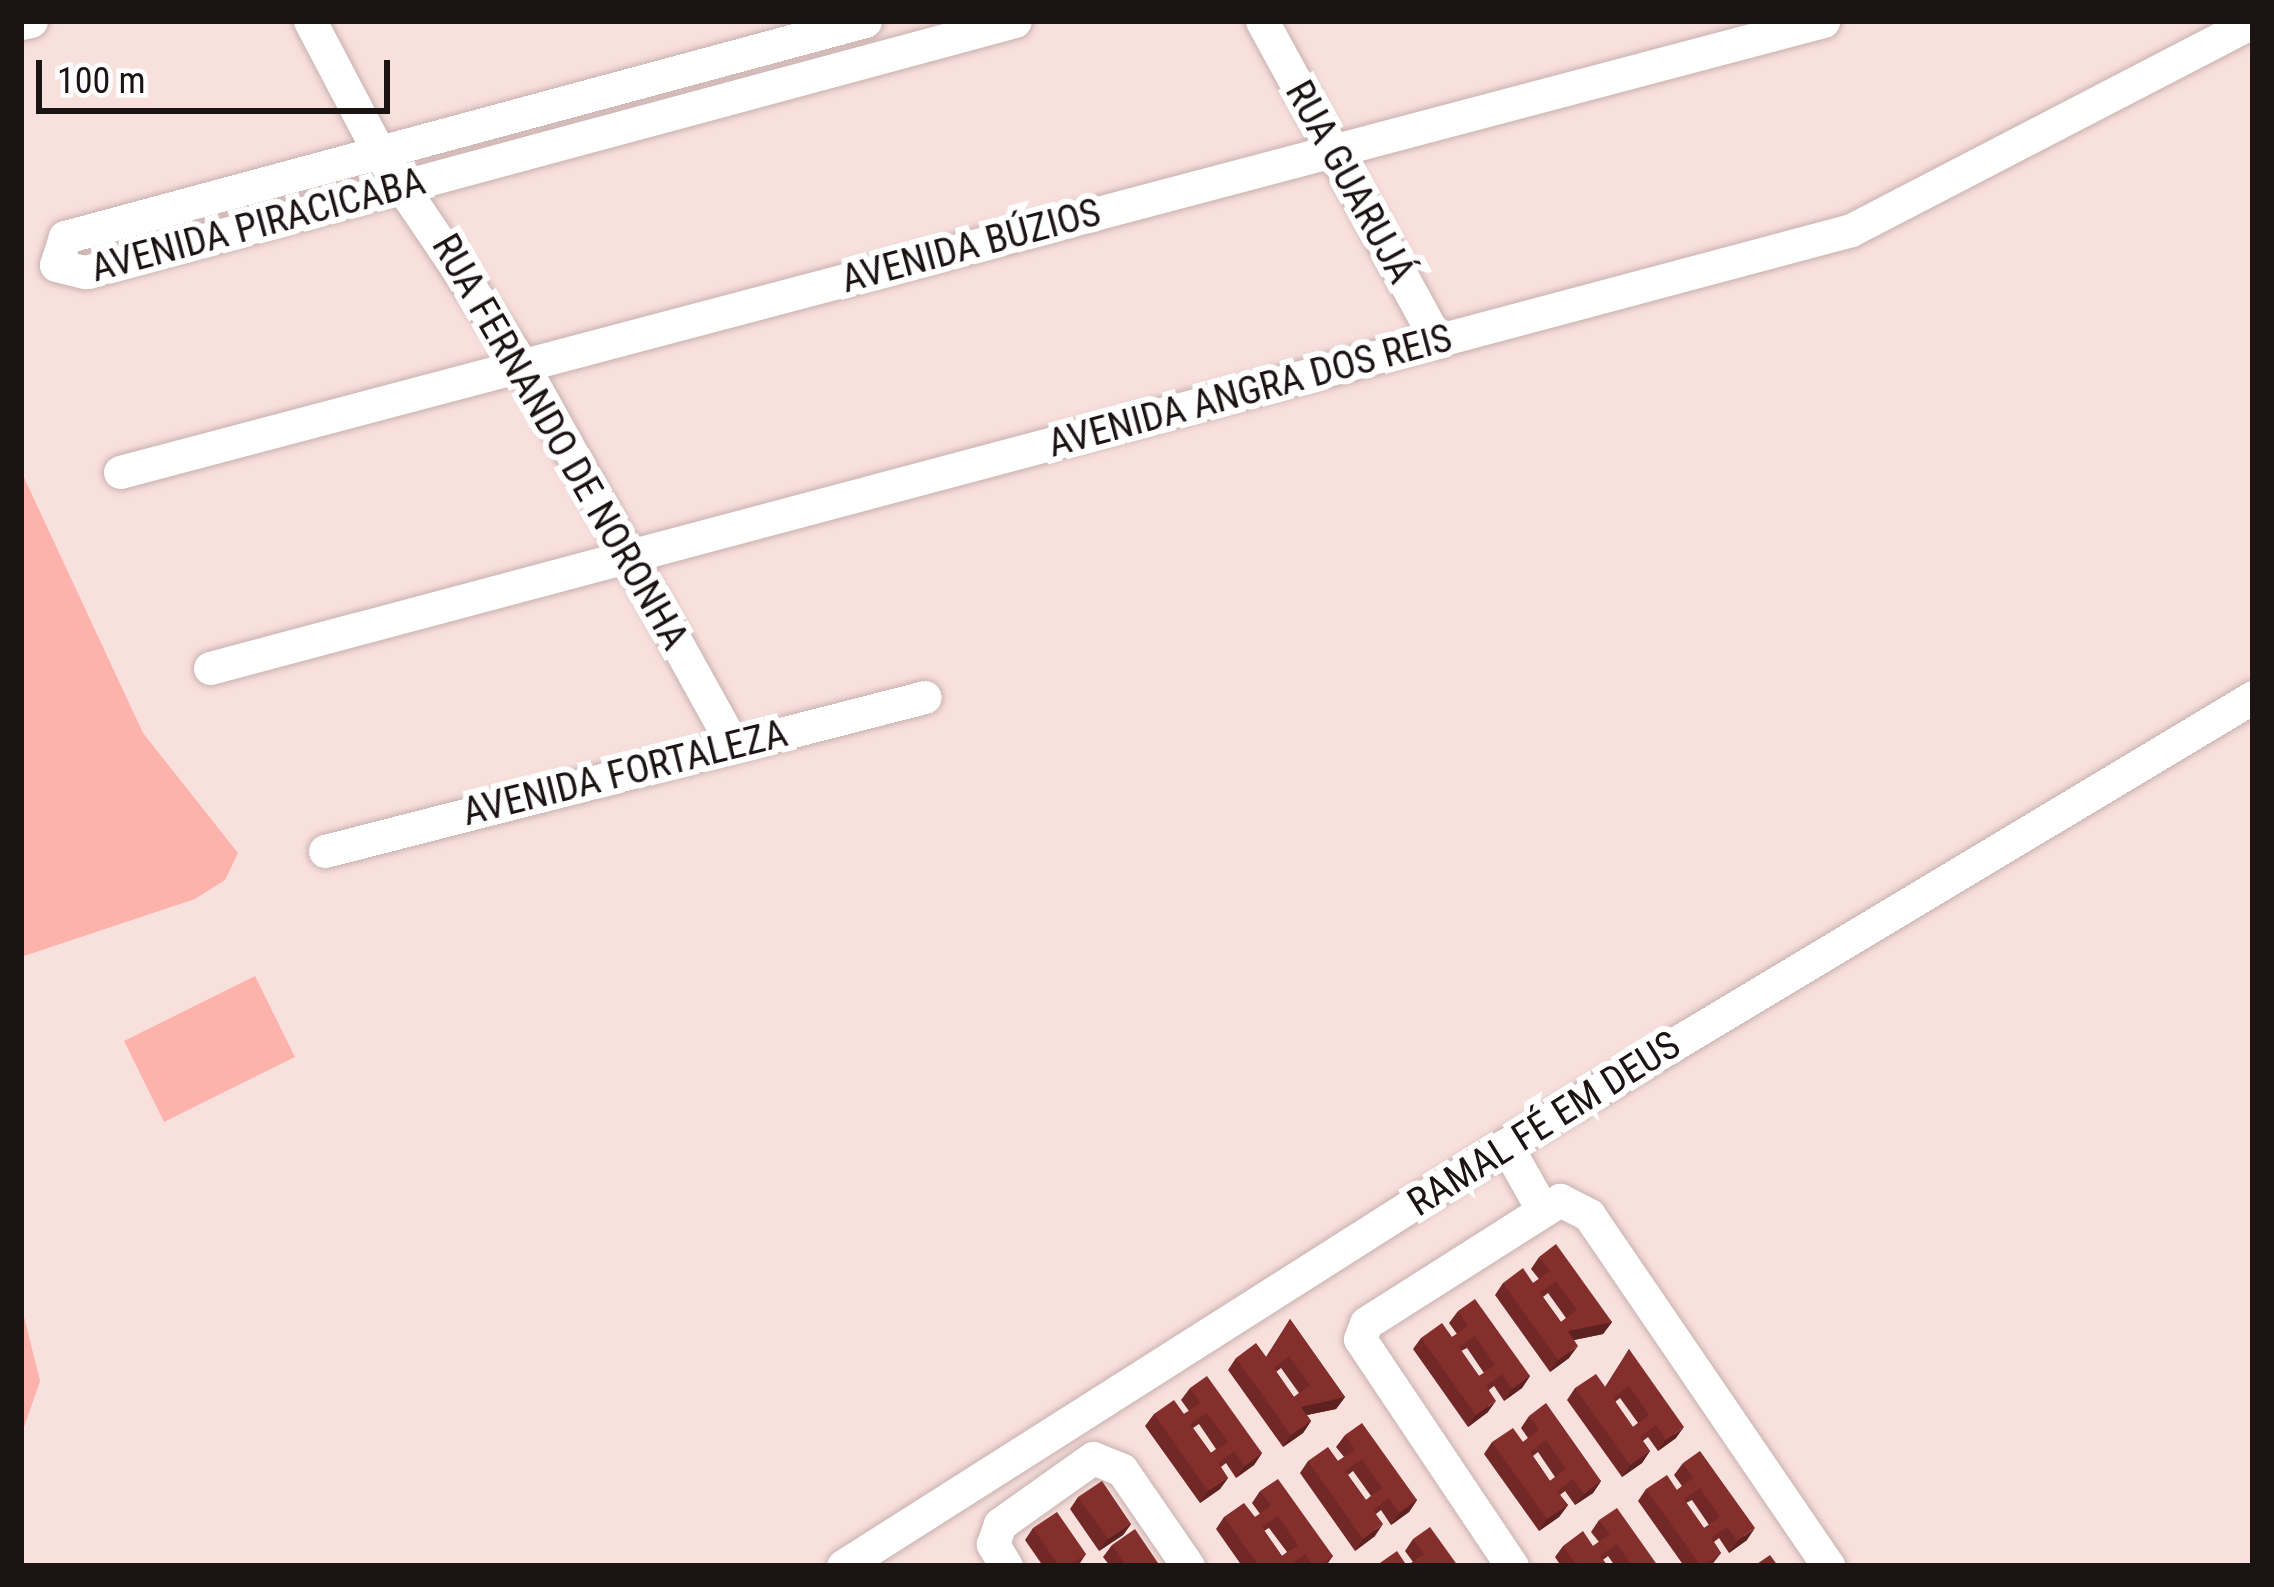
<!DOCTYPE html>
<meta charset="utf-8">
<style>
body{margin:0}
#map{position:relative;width:2274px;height:1587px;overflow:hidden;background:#f8e0dd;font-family:"Roboto Condensed",sans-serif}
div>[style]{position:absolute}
.green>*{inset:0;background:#fdb3ab}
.roads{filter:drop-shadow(0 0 3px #c8b0ae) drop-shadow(0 0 3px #c8b0ae)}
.minor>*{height:33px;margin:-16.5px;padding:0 16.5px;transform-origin:16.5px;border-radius:16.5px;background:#fff}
.wall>*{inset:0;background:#722826}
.shaded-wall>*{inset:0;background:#5d211f}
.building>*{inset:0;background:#852f2c}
span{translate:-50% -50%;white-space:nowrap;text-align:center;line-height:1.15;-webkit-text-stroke:12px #fff;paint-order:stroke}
.street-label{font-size:39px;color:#1c1313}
.frame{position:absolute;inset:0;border:24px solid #1c1313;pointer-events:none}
.scale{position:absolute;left:36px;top:60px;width:354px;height:54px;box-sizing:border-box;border:6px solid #1c1313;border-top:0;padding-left:15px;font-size:36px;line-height:42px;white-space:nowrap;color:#1c1313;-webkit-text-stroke:9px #fff;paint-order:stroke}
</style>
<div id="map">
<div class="green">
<i style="clip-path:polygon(21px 471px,143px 733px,238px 853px,225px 880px,195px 899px,21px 957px)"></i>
<i style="clip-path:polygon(255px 976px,295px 1057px,164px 1122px,124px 1041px)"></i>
<i style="clip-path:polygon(21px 1305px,40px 1381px,21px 1436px)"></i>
</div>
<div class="roads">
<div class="minor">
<i style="left:310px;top:21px;width:153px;rotate:62.3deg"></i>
<i style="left:381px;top:156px;width:251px;rotate:55.9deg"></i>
<i style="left:522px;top:364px;width:436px;rotate:61deg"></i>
<i style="left:865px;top:21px;width:829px;rotate:164.89deg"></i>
<i style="left:65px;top:237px;width:29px;rotate:108deg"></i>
<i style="left:56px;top:265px;width:30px;rotate:14deg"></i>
<i style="left:85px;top:272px;width:963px;rotate:-15.1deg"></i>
<i style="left:1262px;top:21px;width:366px;rotate:61.3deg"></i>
<i style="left:21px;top:23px;width:10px;rotate:-11deg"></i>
<i style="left:120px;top:472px;width:1762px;rotate:-14.83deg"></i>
<i style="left:210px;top:668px;width:1698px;rotate:-14.94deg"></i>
<i style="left:1851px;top:230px;width:453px;rotate:-27.4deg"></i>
<i style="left:325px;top:851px;width:619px;rotate:-14.4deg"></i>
<i style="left:1506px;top:1145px;width:71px;rotate:60.6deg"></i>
<i style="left:843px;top:1566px;width:785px;rotate:-32.42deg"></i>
<i style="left:1506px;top:1145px;width:871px;rotate:-30.95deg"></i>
<i style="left:1006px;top:1566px;width:26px;rotate:-121deg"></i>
<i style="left:993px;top:1544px;width:21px;rotate:-71deg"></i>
<i style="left:1000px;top:1524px;width:114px;rotate:-35.4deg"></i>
<i style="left:1093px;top:1458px;width:31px;rotate:22deg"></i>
<i style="left:1122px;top:1470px;width:116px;rotate:55.5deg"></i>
<i style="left:1512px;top:1566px;width:273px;rotate:-123.8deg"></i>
<i style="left:1360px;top:1339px;width:17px;rotate:-69deg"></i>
<i style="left:1366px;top:1323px;width:230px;rotate:-32.4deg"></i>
<i style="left:1560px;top:1200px;width:33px;rotate:27deg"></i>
<i style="left:1589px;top:1215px;width:425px;rotate:55.7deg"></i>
</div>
</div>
<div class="wall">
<i style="clip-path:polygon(evenodd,1539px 1257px,1612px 1322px,1603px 1334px,1574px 1340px,1569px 1358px,1550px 1372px,1495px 1295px,1503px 1283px,1533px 1283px,1539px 1279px,1531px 1269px,1539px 1257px,1548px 1293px,1566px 1318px,1561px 1322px,1543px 1297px,1548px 1293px)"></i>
<i style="clip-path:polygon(evenodd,1458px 1311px,1530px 1376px,1522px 1388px,1504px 1401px,1494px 1386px,1489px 1390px,1488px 1412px,1468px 1427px,1413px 1349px,1421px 1338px,1452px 1337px,1457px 1334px,1449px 1323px,1458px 1311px,1467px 1348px,1484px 1373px,1479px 1376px,1461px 1351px,1467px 1348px)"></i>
<i style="clip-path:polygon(evenodd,1290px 1319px,1345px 1397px,1336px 1409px,1307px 1415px,1311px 1421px,1303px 1433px,1283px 1447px,1228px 1370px,1236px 1358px,1266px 1357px,1290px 1319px,1281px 1368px,1299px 1393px,1294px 1397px,1276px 1372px,1281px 1368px)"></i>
<i style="clip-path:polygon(evenodd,1629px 1349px,1676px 1438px,1658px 1451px,1648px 1437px,1643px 1441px,1650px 1451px,1642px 1463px,1622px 1477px,1567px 1400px,1575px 1388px,1605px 1387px,1629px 1349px,1620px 1398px,1638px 1423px,1633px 1427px,1615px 1402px,1620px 1398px)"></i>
<i style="clip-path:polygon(evenodd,1190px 1388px,1262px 1453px,1254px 1465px,1236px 1478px,1226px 1463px,1221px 1467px,1228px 1478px,1220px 1489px,1200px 1503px,1145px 1426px,1154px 1414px,1184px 1414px,1189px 1411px,1181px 1400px,1190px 1388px,1199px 1424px,1216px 1449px,1211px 1453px,1193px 1428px,1199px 1424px)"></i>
<i style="clip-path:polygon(evenodd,1529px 1416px,1601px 1481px,1593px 1493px,1575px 1505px,1565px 1491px,1560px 1495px,1568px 1505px,1559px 1517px,1539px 1531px,1484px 1454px,1492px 1442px,1523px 1442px,1528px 1438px,1521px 1428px,1529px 1416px,1538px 1452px,1555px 1477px,1550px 1481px,1533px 1456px,1538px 1452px)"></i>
<i style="clip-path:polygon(evenodd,1345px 1435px,1417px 1500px,1409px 1512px,1391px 1525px,1381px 1510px,1376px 1514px,1375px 1536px,1355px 1551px,1300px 1473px,1308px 1461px,1338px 1461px,1344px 1457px,1336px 1447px,1345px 1435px,1353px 1471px,1371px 1496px,1366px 1500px,1348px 1475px,1353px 1471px)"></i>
<i style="clip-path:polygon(evenodd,1683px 1463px,1747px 1540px,1729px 1553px,1719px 1538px,1714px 1542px,1721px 1553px,1711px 1566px,1684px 1566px,1638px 1501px,1646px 1489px,1677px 1490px,1682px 1486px,1674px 1475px,1683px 1463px,1692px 1500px,1709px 1525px,1704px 1528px,1686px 1503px,1692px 1500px)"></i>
<i style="clip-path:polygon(evenodd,1260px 1491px,1333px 1556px,1326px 1566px,1242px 1566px,1216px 1529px,1224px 1517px,1255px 1517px,1260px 1514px,1252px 1503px,1260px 1491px,1269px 1528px,1287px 1552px,1282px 1556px,1264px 1531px,1269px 1528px)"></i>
<i style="clip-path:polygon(1078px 1497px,1131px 1524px,1123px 1535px,1099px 1551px,1070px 1509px)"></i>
<i style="clip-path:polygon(1599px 1520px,1658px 1566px,1615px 1566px,1608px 1556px,1603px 1560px,1608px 1566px,1561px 1566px,1555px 1557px,1563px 1546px,1593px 1546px,1599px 1542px,1591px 1532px)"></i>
<i style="clip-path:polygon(1033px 1528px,1086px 1554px,1078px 1566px,1043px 1566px,1025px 1540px)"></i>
<i style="clip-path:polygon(1413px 1539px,1458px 1566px,1376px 1566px,1407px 1566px,1413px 1562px,1405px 1551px)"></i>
<i style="clip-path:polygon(1112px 1545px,1160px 1566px,1110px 1566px,1103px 1557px)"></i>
</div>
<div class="shaded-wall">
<i style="clip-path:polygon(1612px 1322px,1603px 1334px,1559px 1343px,1568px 1331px)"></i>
<i style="clip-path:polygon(1578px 1346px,1569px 1358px,1550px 1372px,1558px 1360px)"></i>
<i style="clip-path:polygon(1530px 1376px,1522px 1388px,1504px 1401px,1512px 1389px)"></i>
<i style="clip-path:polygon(1345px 1397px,1336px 1409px,1292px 1418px,1301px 1407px)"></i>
<i style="clip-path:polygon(1496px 1401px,1488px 1412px,1468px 1427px,1476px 1415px)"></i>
<i style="clip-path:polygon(1311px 1421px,1303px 1433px,1283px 1447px,1291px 1435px)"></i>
<i style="clip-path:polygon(1684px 1427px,1676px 1438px,1658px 1451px,1666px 1440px)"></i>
<i style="clip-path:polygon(1650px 1451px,1642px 1463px,1622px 1477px,1630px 1465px)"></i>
<i style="clip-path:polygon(1262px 1453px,1254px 1465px,1236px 1478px,1245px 1466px)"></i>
<i style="clip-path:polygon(1228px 1478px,1220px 1489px,1200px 1503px,1208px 1491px)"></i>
<i style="clip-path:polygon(1601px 1481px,1593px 1493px,1575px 1505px,1584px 1494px)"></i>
<i style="clip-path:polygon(1417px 1500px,1409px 1512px,1391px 1525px,1399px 1513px)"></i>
<i style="clip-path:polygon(1568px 1505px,1559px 1517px,1539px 1531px,1547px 1519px)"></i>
<i style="clip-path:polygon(1131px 1524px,1123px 1535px,1099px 1551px,1108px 1539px)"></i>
<i style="clip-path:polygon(1383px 1524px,1375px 1536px,1355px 1551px,1363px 1539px)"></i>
<i style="clip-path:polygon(1755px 1528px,1747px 1540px,1729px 1553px,1737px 1541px)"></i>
</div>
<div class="building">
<i style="clip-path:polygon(evenodd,1556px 1244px,1612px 1322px,1568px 1331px,1578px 1346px,1558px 1360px,1503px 1283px,1523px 1268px,1533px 1283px,1550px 1271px,1539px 1257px,1556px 1244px,1556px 1281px,1577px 1310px,1561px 1322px,1540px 1293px,1556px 1281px)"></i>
<i style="clip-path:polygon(evenodd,1475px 1299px,1530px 1376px,1512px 1389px,1502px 1374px,1486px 1386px,1496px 1401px,1476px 1415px,1421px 1338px,1442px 1323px,1452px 1337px,1468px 1326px,1458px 1311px,1475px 1299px,1475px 1336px,1495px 1365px,1479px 1376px,1459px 1347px,1475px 1336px)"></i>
<i style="clip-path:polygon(evenodd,1290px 1319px,1345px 1397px,1301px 1407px,1311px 1421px,1291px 1435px,1236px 1358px,1256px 1343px,1267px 1358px,1290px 1319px,1289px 1356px,1310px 1385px,1294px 1397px,1274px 1368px,1289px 1356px)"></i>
<i style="clip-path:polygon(evenodd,1629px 1349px,1684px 1427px,1666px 1440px,1656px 1425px,1640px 1437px,1650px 1451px,1630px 1465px,1575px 1388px,1596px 1374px,1606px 1388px,1629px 1349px,1629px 1386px,1649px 1415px,1633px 1427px,1613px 1398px,1629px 1386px)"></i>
<i style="clip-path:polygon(evenodd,1207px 1376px,1262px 1453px,1245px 1466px,1234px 1451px,1218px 1463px,1228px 1478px,1208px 1491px,1154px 1414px,1174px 1400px,1184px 1414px,1200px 1403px,1190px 1388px,1207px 1376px,1207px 1413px,1228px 1442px,1211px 1453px,1190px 1424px,1207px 1413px)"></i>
<i style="clip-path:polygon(evenodd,1546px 1403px,1601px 1481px,1584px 1494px,1573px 1479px,1557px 1491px,1568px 1505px,1547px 1519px,1492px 1442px,1513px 1428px,1523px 1442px,1539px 1430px,1529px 1416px,1546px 1403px,1546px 1440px,1566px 1469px,1550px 1481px,1530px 1452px,1546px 1440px)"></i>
<i style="clip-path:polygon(evenodd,1362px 1423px,1417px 1500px,1399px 1513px,1389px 1498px,1373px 1510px,1383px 1524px,1363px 1539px,1308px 1461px,1328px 1447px,1338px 1461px,1355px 1450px,1345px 1435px,1362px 1423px,1362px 1459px,1382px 1488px,1366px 1500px,1345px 1471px,1362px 1459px)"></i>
<i style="clip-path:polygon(evenodd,1700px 1451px,1755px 1528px,1737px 1541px,1727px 1527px,1711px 1538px,1721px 1553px,1703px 1566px,1701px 1566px,1646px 1489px,1667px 1475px,1677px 1490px,1693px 1478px,1683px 1463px,1700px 1451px,1700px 1488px,1720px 1517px,1704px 1528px,1684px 1499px,1700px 1488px)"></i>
<i style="clip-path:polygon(evenodd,1278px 1479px,1333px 1556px,1319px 1566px,1313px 1566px,1305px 1554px,1289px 1566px,1259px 1566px,1224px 1517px,1244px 1503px,1255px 1517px,1271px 1506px,1260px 1491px,1278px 1479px,1278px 1516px,1298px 1545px,1282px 1556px,1262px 1527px,1278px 1516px)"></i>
<i style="clip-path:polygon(1102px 1481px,1131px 1524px,1108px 1539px,1078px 1497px)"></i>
<i style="clip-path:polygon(1617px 1508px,1658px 1566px,1632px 1566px,1617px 1544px,1600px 1556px,1608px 1566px,1577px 1566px,1563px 1546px,1583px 1531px,1593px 1546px,1610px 1534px,1599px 1520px)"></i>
<i style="clip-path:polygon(1057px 1512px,1086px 1554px,1069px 1566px,1059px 1566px,1033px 1528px)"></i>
<i style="clip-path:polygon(1430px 1527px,1458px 1566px,1432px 1566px,1430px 1564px,1427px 1566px,1377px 1565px,1397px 1551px,1407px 1566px,1424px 1554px,1413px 1539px)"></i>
<i style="clip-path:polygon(1135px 1529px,1160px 1566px,1126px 1566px,1112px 1545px)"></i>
<i style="clip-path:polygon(1770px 1555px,1778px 1566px,1754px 1566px)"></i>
</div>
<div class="street-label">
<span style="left:1350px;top:182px;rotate:61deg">RUA GUARUJÁ</span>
<span style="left:258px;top:225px;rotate:-15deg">AVENIDA PIRACICABA</span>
<span style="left:971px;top:246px;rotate:-15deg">AVENIDA BÚZIOS</span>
<span style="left:1250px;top:391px;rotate:-15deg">AVENIDA ANGRA DOS REIS</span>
<span style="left:560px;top:442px;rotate:60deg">RUA FERNANDO DE NORONHA</span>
<span style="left:625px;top:773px;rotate:-14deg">AVENIDA FORTALEZA</span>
<span style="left:1544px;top:1124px;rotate:-32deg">RAMAL FÉ EM DEUS</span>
</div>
<div class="frame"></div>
<div class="scale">100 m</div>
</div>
